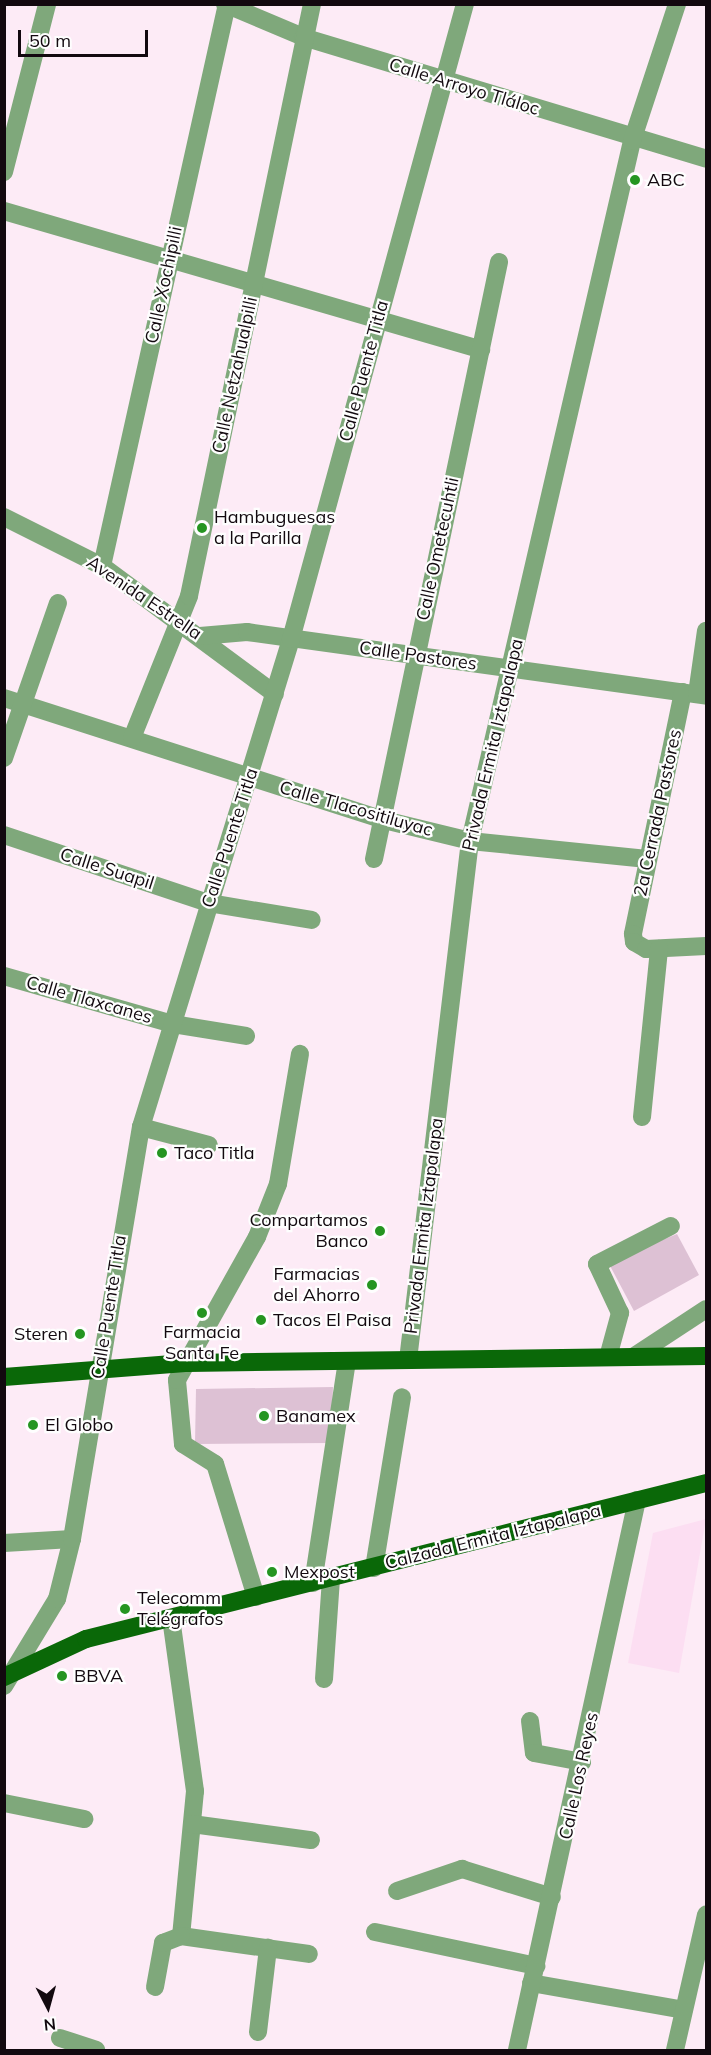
<!DOCTYPE html>
<meta charset="utf-8">
<style>
body{margin:0}
#map{position:relative;width:711px;height:2055px;overflow:hidden;background:#fdebf6;font-family:Mulish,sans-serif}
div>[style]{position:absolute}
.built>*{inset:0;background:#fcdef2}
.building>*{inset:0;background:#ddc1d4}
.minor>*{height:18px;margin:-9px;padding:0 9px;transform-origin:9px;border-radius:9px;background:#7fa87b}
.major>*{height:18px;margin:-9px;padding:0 9px;transform-origin:9px;border-radius:9px;background:#0a6808}
.dots>*{width:16px;height:16px;translate:-50% -50%;box-sizing:border-box;border:3px solid #fefefe;border-radius:50%}
span{translate:-50% -50%;white-space:nowrap;text-align:center;line-height:1.15;-webkit-text-stroke:4.5px #fefefe;paint-order:stroke}
.street-label{font-size:18px;color:#12090f}
.poi-label{font-size:18px;color:#12090f}
.left{translate:0 -50%;text-align:left}
.right{translate:-100% -50%;text-align:right}
.frame{position:absolute;inset:0;border:6px solid #12090f;pointer-events:none}
.north{position:absolute;left:18px;top:1977px;width:60px;height:60px;-webkit-text-stroke:4px #fefefe;paint-order:stroke;rotate:174deg;font-size:16px;font-weight:700;line-height:24px;text-align:center;color:#12090f}
.north::after{content:'';display:block;margin:auto;width:21px;height:27px;background:#12090f;clip-path:polygon(50% 0,100% 100%,50% 72%,0 100%)}
.scale{position:absolute;left:18px;top:30px;width:130px;height:27px;box-sizing:border-box;border:3px solid #12090f;border-top:0;padding-left:8px;font-size:18px;line-height:21px;white-space:nowrap;color:#12090f;-webkit-text-stroke:4px #fefefe;paint-order:stroke}
</style>
<div id="map">
<div class="built">
<i style="clip-path:polygon(706px 1519px,679px 1673px,628px 1663px,653px 1533px)"></i>
</div>
<div class="building">
<i style="clip-path:polygon(677px 1234px,699px 1275px,634px 1311px,608px 1262px)"></i>
<i style="clip-path:polygon(333px 1387px,331px 1443px,195px 1444px,196px 1389px)"></i>
</div>
<div class="minor">
<i style="left:225px;top:4px;width:85px;rotate:22.9deg"></i>
<i style="left:303px;top:37px;width:421px;rotate:16.8deg"></i>
<i style="left:4px;top:172px;width:173px;rotate:-75.6deg"></i>
<i style="left:4px;top:211px;width:497px;rotate:16.2deg"></i>
<i style="left:4px;top:517px;width:110px;rotate:26.6deg"></i>
<i style="left:102px;top:566px;width:215px;rotate:36.5deg"></i>
<i style="left:102px;top:566px;width:576px;rotate:-77.46deg"></i>
<i style="left:200px;top:636px;width:47px;rotate:-4.9deg"></i>
<i style="left:247px;top:632px;width:463px;rotate:7.9deg"></i>
<i style="left:683px;top:692px;width:247px;rotate:101.7deg"></i>
<i style="left:633px;top:934px;width:8px;rotate:83deg"></i>
<i style="left:634px;top:942px;width:14px;rotate:30deg"></i>
<i style="left:646px;top:949px;width:60px;rotate:-2.9deg"></i>
<i style="left:697px;top:694px;width:64px;rotate:-81.9deg"></i>
<i style="left:4px;top:698px;width:399px;rotate:17.8deg"></i>
<i style="left:384px;top:820px;width:89px;rotate:13.7deg"></i>
<i style="left:470px;top:841px;width:178px;rotate:5.8deg"></i>
<i style="left:132px;top:738px;width:153px;rotate:-68.1deg"></i>
<i style="left:189px;top:596px;width:605px;rotate:-78.26deg"></i>
<i style="left:4px;top:758px;width:164px;rotate:-70.8deg"></i>
<i style="left:4px;top:835px;width:216px;rotate:18.4deg"></i>
<i style="left:209px;top:903px;width:104px;rotate:9.4deg"></i>
<i style="left:374px;top:859px;width:610px;rotate:-78.17deg"></i>
<i style="left:4px;top:976px;width:176px;rotate:15.9deg"></i>
<i style="left:173px;top:1024px;width:74px;rotate:9.3deg"></i>
<i style="left:642px;top:1117px;width:169px;rotate:-84.2deg"></i>
<i style="left:141px;top:1127px;width:70px;rotate:14.8deg"></i>
<i style="left:608px;top:1357px;width:46px;rotate:-74.7deg"></i>
<i style="left:620px;top:1313px;width:54px;rotate:-115.1deg"></i>
<i style="left:597px;top:1264px;width:83px;rotate:-27.2deg"></i>
<i style="left:633px;top:1357px;width:87px;rotate:-33.3deg"></i>
<i style="left:408px;top:1360px;width:523px;rotate:-83.19deg"></i>
<i style="left:470px;top:841px;width:719px;rotate:-76.97deg"></i>
<i style="left:632px;top:141px;width:144px;rotate:-71.8deg"></i>
<i style="left:4px;top:1543px;width:68px;rotate:-3.4deg"></i>
<i style="left:374px;top:1568px;width:173px;rotate:-80.7deg"></i>
<i style="left:313px;top:1583px;width:224px;rotate:-81.3deg"></i>
<i style="left:256px;top:1597px;width:139px;rotate:-107.1deg"></i>
<i style="left:215px;top:1464px;width:38px;rotate:-148deg"></i>
<i style="left:183px;top:1444px;width:64px;rotate:-95.4deg"></i>
<i style="left:177px;top:1380px;width:164px;rotate:-60.8deg"></i>
<i style="left:257px;top:1237px;width:57px;rotate:-68.4deg"></i>
<i style="left:278px;top:1184px;width:132px;rotate:-80.4deg"></i>
<i style="left:171px;top:1618px;width:175px;rotate:82.1deg"></i>
<i style="left:195px;top:1791px;width:146px;rotate:95.5deg"></i>
<i style="left:181px;top:1936px;width:129px;rotate:8deg"></i>
<i style="left:324px;top:1679px;width:100px;rotate:-86deg"></i>
<i style="left:4px;top:1686px;width:102px;rotate:-58.7deg"></i>
<i style="left:57px;top:1599px;width:62px;rotate:-76deg"></i>
<i style="left:72px;top:1539px;width:418px;rotate:-80.5deg"></i>
<i style="left:141px;top:1127px;width:511px;rotate:-72.91deg"></i>
<i style="left:291px;top:639px;width:658px;rotate:-74.68deg"></i>
<i style="left:530px;top:1721px;width:32px;rotate:83deg"></i>
<i style="left:534px;top:1753px;width:49px;rotate:10.6deg"></i>
<i style="left:4px;top:1803px;width:82px;rotate:11.3deg"></i>
<i style="left:192px;top:1824px;width:120px;rotate:7.7deg"></i>
<i style="left:397px;top:1891px;width:69px;rotate:-18.7deg"></i>
<i style="left:462px;top:1869px;width:94px;rotate:17.3deg"></i>
<i style="left:375px;top:1932px;width:165px;rotate:11.9deg"></i>
<i style="left:531px;top:1983px;width:155px;rotate:10deg"></i>
<i style="left:155px;top:1987px;width:45px;rotate:-79.7deg"></i>
<i style="left:163px;top:1943px;width:19px;rotate:-21deg"></i>
<i style="left:258px;top:2032px;width:85px;rotate:-83.2deg"></i>
<i style="left:60px;top:2038px;width:38px;rotate:18deg"></i>
<i style="left:517px;top:2050px;width:563px;rotate:-77.69deg"></i>
<i style="left:675px;top:2050px;width:139px;rotate:-77.1deg"></i>
</div>
<div class="major">
<i style="left:4px;top:1377px;width:185px;rotate:-4.4deg"></i>
<i style="left:188px;top:1363px;width:518px;rotate:-0.77deg"></i>
<i style="left:4px;top:1677px;width:90px;rotate:-24.9deg"></i>
<i style="left:86px;top:1639px;width:639px;rotate:-14.12deg"></i>
</div>
<div class="dots">
<i style="left:635px;top:180px;background:#259521"></i>
<i style="left:202px;top:528px;background:#259521"></i>
<i style="left:162px;top:1153px;background:#259521"></i>
<i style="left:380px;top:1231px;background:#259521"></i>
<i style="left:372px;top:1285px;background:#259521"></i>
<i style="left:202px;top:1313px;background:#259521"></i>
<i style="left:261px;top:1320px;background:#259521"></i>
<i style="left:80px;top:1334px;background:#259521"></i>
<i style="left:264px;top:1416px;background:#259521"></i>
<i style="left:33px;top:1425px;background:#259521"></i>
<i style="left:272px;top:1572px;background:#259521"></i>
<i style="left:125px;top:1609px;background:#259521"></i>
<i style="left:62px;top:1676px;background:#259521"></i>
</div>
<div class="street-label">
<span style="left:464px;top:87px;rotate:17deg">Calle Arroyo Tláloc</span>
<span style="left:164px;top:285px;rotate:-78deg">Calle Xochipilli</span>
<span style="left:364px;top:371px;rotate:-75deg">Calle Puente Titla</span>
<span style="left:235px;top:375px;rotate:-78deg">Calle Netzahualpilli</span>
<span style="left:438px;top:549px;rotate:-78deg">Calle Ometecuhtli</span>
<span style="left:144px;top:598px;rotate:34deg">Avenida Estrella</span>
<span style="left:418px;top:656px;rotate:8deg">Calle Pastores</span>
<span style="left:493px;top:745px;rotate:-77deg">Privada Ermita Iztapalapa</span>
<span style="left:356px;top:809px;rotate:16deg">Calle Tlacositiluyac</span>
<span style="left:658px;top:813px;rotate:-78deg">2a Cerrada Pastores</span>
<span style="left:230px;top:838px;rotate:-72deg">Calle Puente Titla</span>
<span style="left:107px;top:869px;rotate:18deg">Calle Suapil</span>
<span style="left:89px;top:1000px;rotate:16deg">Calle Tlaxcanes</span>
<span style="left:424px;top:1226px;rotate:-83deg">Privada Ermita Iztapalapa</span>
<span style="left:109px;top:1307px;rotate:-81deg">Calle Puente Titla</span>
<span style="left:493px;top:1537px;rotate:-14deg">Calzada Ermita Iztapalapa</span>
<span style="left:579px;top:1776px;rotate:-78deg">Calle Los Reyes</span>
</div>
<div class="poi-label">
<span class="left" style="left:647px;top:180px">ABC</span>
<span class="left" style="left:214px;top:528px">Hambuguesas<br>a la Parilla</span>
<span class="left" style="left:174px;top:1153px">Taco Titla</span>
<span class="right" style="left:368px;top:1231px">Compartamos<br>Banco</span>
<span class="right" style="left:360px;top:1285px">Farmacias<br>del Ahorro</span>
<span class="left" style="left:273px;top:1320px">Tacos El Paisa</span>
<span style="left:202px;top:1343px">Farmacia<br>Santa Fe</span>
<span class="right" style="left:68px;top:1334px">Steren</span>
<span class="left" style="left:276px;top:1416px">Banamex</span>
<span class="left" style="left:45px;top:1425px">El Globo</span>
<span class="left" style="left:284px;top:1572px">Mexpost</span>
<span class="left" style="left:137px;top:1609px">Telecomm<br>Telégrafos</span>
<span class="left" style="left:74px;top:1676px">BBVA</span>
</div>
<div class="frame"></div>
<div class="north">N</div>
<div class="scale">50 m</div>
</div>
